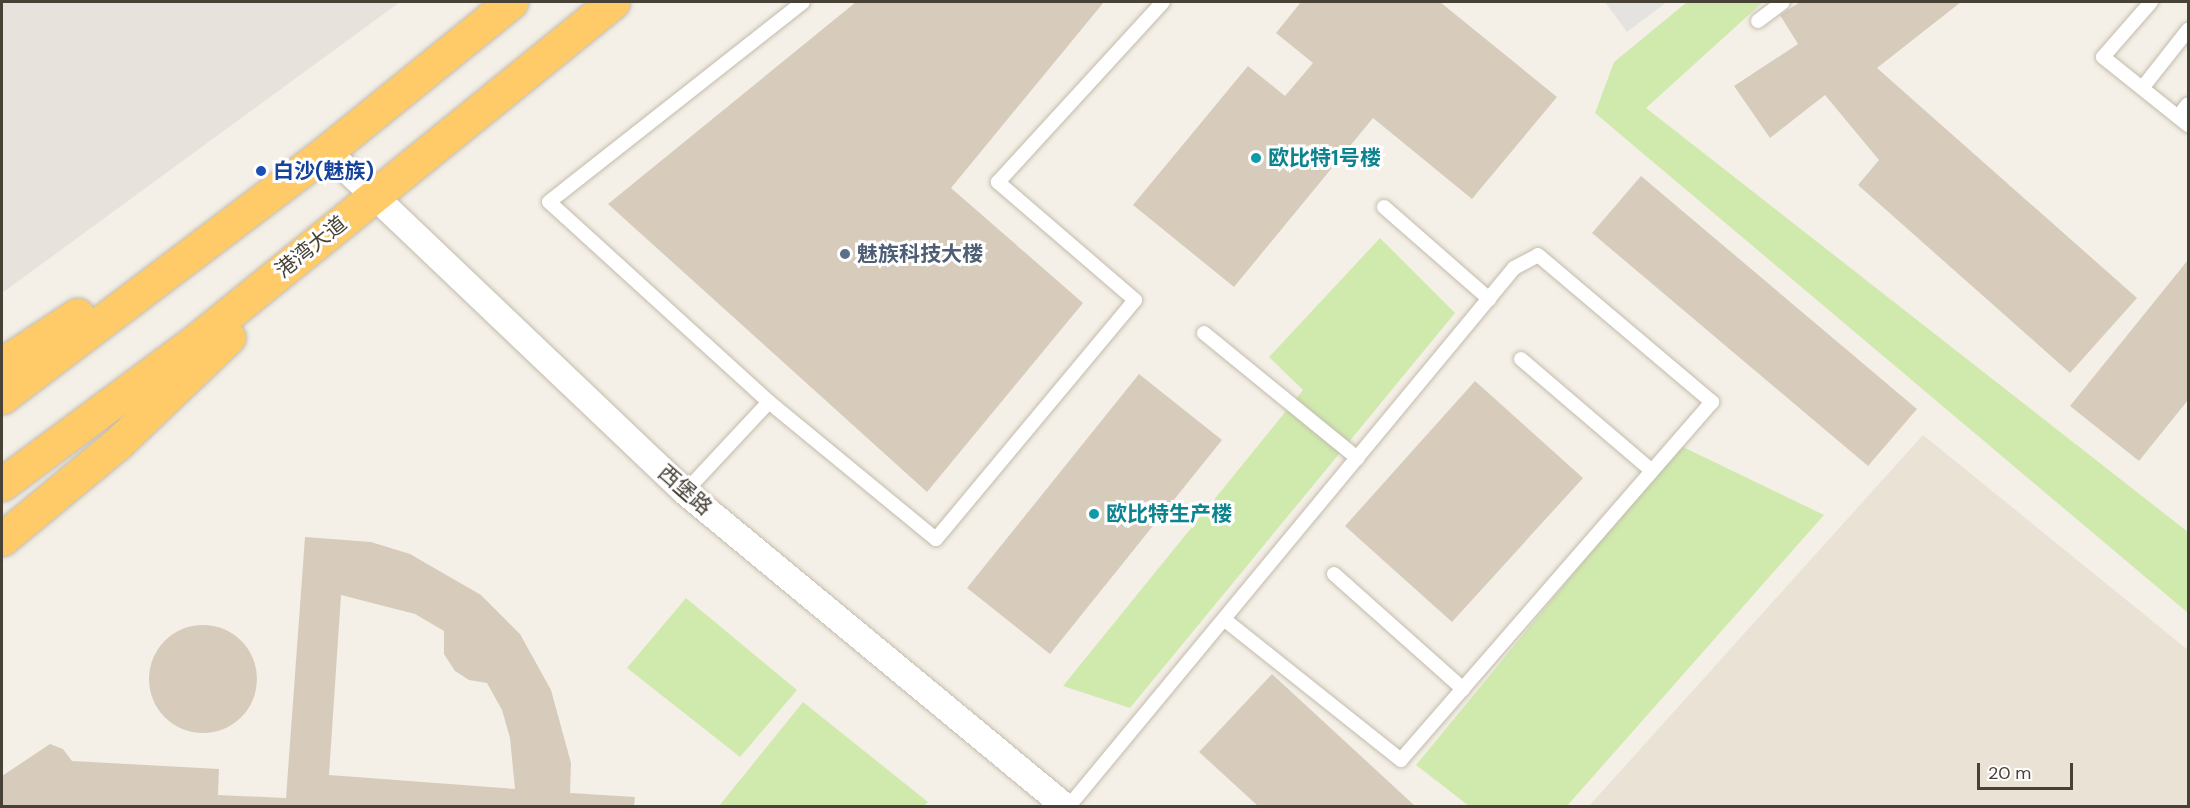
<!DOCTYPE html>
<meta charset="utf-8">
<style>
body{margin:0}
#map{position:relative;width:2190px;height:808px;overflow:hidden;background:#f4f0e7;font-family:"DM Sans","Noto Sans SC",sans-serif}
div>[style]{position:absolute}
.residential>*{inset:0;background:#e9e2d5}
.industrial>*{inset:0;background:#e7e2dc}
.green>*{inset:0;background:#d0eaae}
.parking>*{inset:0;background:#e5e3df}
.building>*{inset:0;background:#d7ccbc}
.round{border-radius:50%}
.roads{filter:drop-shadow(0 0 2px #c3bbac) drop-shadow(0 0 2px #c3bbac)}
.lane>*{height:14px;margin:-7px;padding:0 7px;transform-origin:7px;border-radius:7px;background:#fff}
.street>*{height:26px;margin:-13px;padding:0 13px;transform-origin:13px;border-radius:13px;background:#fff}
.highway>*{height:33px;margin:-16.5px;padding:0 16.5px;transform-origin:16.5px;border-radius:16.5px;background:#ffcb68}
.dots>*{width:16px;height:16px;translate:-50% -50%;box-sizing:border-box;border:3px solid #fff;border-radius:50%}
span{translate:-50% -50%;white-space:nowrap;text-align:center;line-height:1.15;-webkit-text-stroke:6px #fff;paint-order:stroke}
.culture-label{font-size:21px;color:#0d838f;font-weight:700}
.left{translate:0 -50%;text-align:left}
.transit-label{font-size:21px;color:#164399;font-weight:700}
.street-label{font-size:21px;color:#484136}
.service-label{font-size:21px;color:#4e5e75;font-weight:700}
.frame{position:absolute;inset:0;border:3px solid #484136;pointer-events:none}
.scale{position:absolute;left:1977px;top:763px;width:96px;height:27px;box-sizing:border-box;border:3px solid #484136;border-top:0;padding-left:8px;font-size:18px;line-height:21px;white-space:nowrap;color:#484136;-webkit-text-stroke:4px #fff;paint-order:stroke}
</style>
<div id="map">
<div class="residential">
<i style="clip-path:polygon(1923px 435px,2188px 650px,2188px 806px,1589px 806px)"></i>
</div>
<div class="industrial">
<i style="clip-path:polygon(2px 2px,400px 2px,2px 293px)"></i>
</div>
<div class="green">
<i style="clip-path:polygon(1687px 2px,1763px 2px,1646px 108px,2188px 532px,2188px 613px,1595px 113px,1614px 62px)"></i>
<i style="clip-path:polygon(1380px 238px,1455px 313px,1130px 708px,1063px 686px,1303px 390px,1269px 357px)"></i>
<i style="clip-path:polygon(1679px 445px,1824px 515px,1567px 806px,1469px 806px,1416px 765px)"></i>
<i style="clip-path:polygon(686px 598px,797px 690px,740px 757px,627px 668px)"></i>
<i style="clip-path:polygon(803px 702px,928px 802px,924px 806px,719px 806px)"></i>
</div>
<div class="parking">
<i style="clip-path:polygon(1605px 2px,1667px 2px,1627px 32px)"></i>
</div>
<div class="building">
<i style="clip-path:polygon(856px 2px,1104px 2px,951px 188px,1083px 303px,927px 492px,608px 204px)"></i>
<i style="clip-path:polygon(1301px 2px,1440px 2px,1557px 97px,1472px 199px,1373px 118px,1234px 287px,1133px 205px,1248px 66px,1285px 96px,1313px 63px,1276px 33px)"></i>
<i style="clip-path:polygon(1800px 2px,1961px 2px,1877px 68px,2137px 298px,2070px 373px,1858px 185px,1879px 160px,1825px 95px,1770px 138px,1734px 86px,1798px 44px,1780px 15px)"></i>
<i style="clip-path:polygon(1641px 176px,1917px 409px,1868px 466px,1592px 233px)"></i>
<i style="clip-path:polygon(2188px 260px,2188px 400px,2139px 461px,2070px 406px)"></i>
<i style="clip-path:polygon(1139px 374px,1222px 440px,1050px 654px,967px 588px)"></i>
<i style="clip-path:polygon(1475px 381px,1583px 478px,1452px 622px,1345px 526px)"></i>
<i style="clip-path:polygon(evenodd,305px 537px,371px 542px,410px 554px,481px 595px,520px 634px,551px 690px,571px 763px,570px 793px,635px 797px,634px 806px,2px 806px,2px 776px,50px 744px,63px 749px,72px 761px,219px 769px,218px 795px,286px 798px,305px 537px,341px 595px,415px 614px,444px 631px,444px 654px,455px 671px,469px 680px,487px 683px,502px 710px,510px 738px,515px 789px,329px 775px,341px 595px)"></i>
<i class="round" style="left:149px;top:625px;width:108px;height:108px"></i>
<i style="clip-path:polygon(1272px 674px,1415px 806px,1258px 806px,1199px 752px)"></i>
</div>
<div class="roads">
<div class="lane">
<i style="left:2151px;top:2px;width:73px;rotate:131.1deg"></i>
<i style="left:2103px;top:57px;width:109px;rotate:38.7deg"></i>
<i style="left:1758px;top:21px;width:31px;rotate:-37deg"></i>
<i style="left:2143px;top:87px;width:73px;rotate:-51.7deg"></i>
<i style="left:2178px;top:117px;width:16px;rotate:-52deg"></i>
<i style="left:1384px;top:207px;width:140px;rotate:41.2deg"></i>
<i style="left:1204px;top:333px;width:198px;rotate:39.2deg"></i>
<i style="left:1521px;top:359px;width:172px;rotate:40.5deg"></i>
<i style="left:769px;top:402px;width:216px;rotate:39.4deg"></i>
<i style="left:936px;top:539px;width:311px;rotate:-50.2deg"></i>
<i style="left:1135px;top:300px;width:181px;rotate:-139.3deg"></i>
<i style="left:998px;top:182px;width:244px;rotate:-47.5deg"></i>
<i style="left:685px;top:492px;width:123px;rotate:-47deg"></i>
<i style="left:769px;top:402px;width:297px;rotate:-137.7deg"></i>
<i style="left:549px;top:202px;width:323px;rotate:-38.2deg"></i>
<i style="left:1334px;top:574px;width:173px;rotate:41.7deg"></i>
<i style="left:1069px;top:806px;width:698px;rotate:-50.4deg"></i>
<i style="left:1514px;top:268px;width:27px;rotate:-28deg"></i>
<i style="left:1538px;top:255px;width:228px;rotate:40.2deg"></i>
<i style="left:1712px;top:402px;width:474px;rotate:131deg"></i>
<i style="left:1401px;top:760px;width:226px;rotate:-141.5deg"></i>
</div>
<div class="street">
<i style="left:327px;top:151px;width:494px;rotate:43.6deg"></i>
<i style="left:685px;top:492px;width:493px;rotate:39.6deg"></i>
</div>
<div class="highway">
<i style="left:2px;top:364px;width:90px;rotate:-33.2deg"></i>
<i style="left:2px;top:397px;width:408px;rotate:-37.1deg"></i>
<i style="left:327px;top:151px;width:237px;rotate:-39deg"></i>
<i style="left:2px;top:484px;width:245px;rotate:-36.5deg"></i>
<i style="left:199px;top:338px;width:533px;rotate:-39.06deg"></i>
<i style="left:2px;top:539px;width:151px;rotate:-39.6deg"></i>
<i style="left:118px;top:443px;width:153px;rotate:-43.7deg"></i>
</div>
</div>
<div class="dots">
<i style="left:1256px;top:158px;background:#0f9aa8"></i>
<i style="left:261px;top:171px;background:#1a4fb4"></i>
<i style="left:845px;top:254px;background:#5c6f8a"></i>
<i style="left:1094px;top:514px;background:#0f9aa8"></i>
</div>
<div class="culture-label">
<span class="left" style="left:1268px;top:158px">欧比特1号楼</span>
<span class="left" style="left:1106px;top:514px">欧比特生产楼</span>
</div>
<div class="transit-label">
<span class="left" style="left:273px;top:171px">白沙(魅族)</span>
</div>
<div class="street-label">
<span style="left:311px;top:247px;rotate:-39deg">港湾大道</span>
<span style="left:685px;top:490px;rotate:41deg">西堡路</span>
</div>
<div class="service-label">
<span class="left" style="left:857px;top:254px">魅族科技大楼</span>
</div>
<div class="frame"></div>
<div class="scale">20 m</div>
</div>
